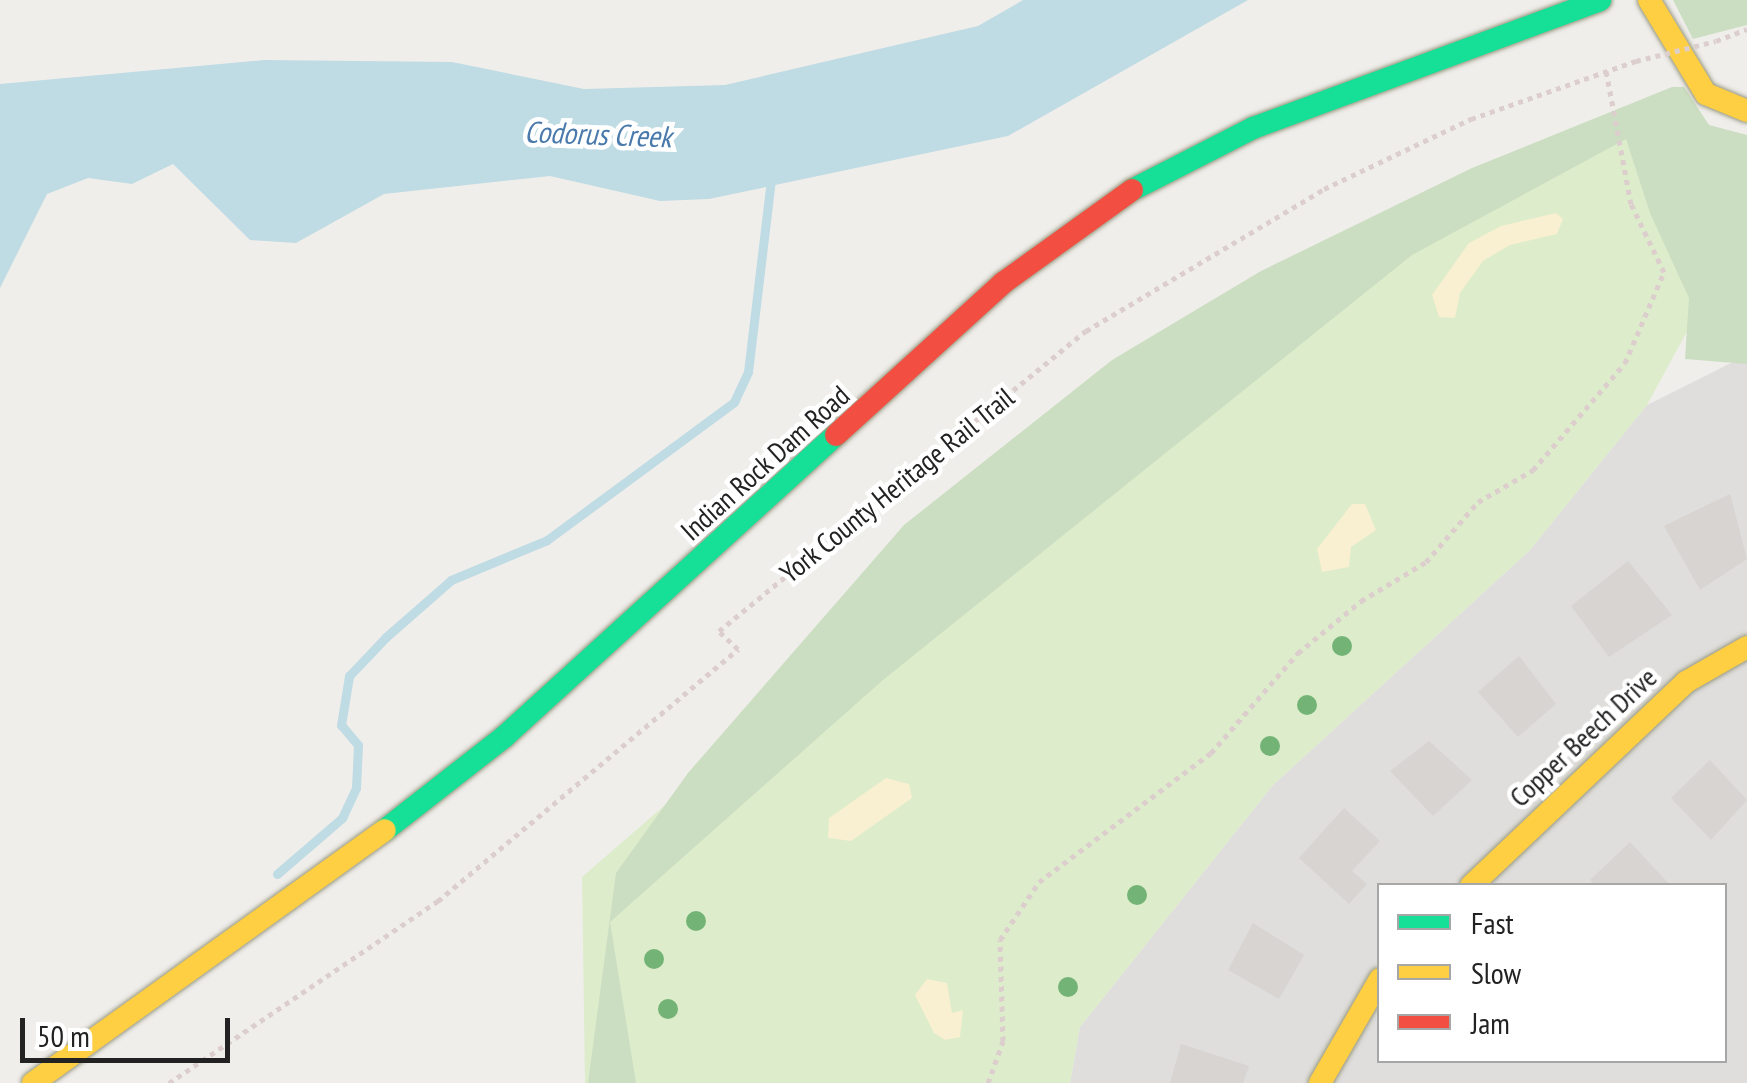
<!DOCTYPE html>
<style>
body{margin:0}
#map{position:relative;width:1747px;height:1083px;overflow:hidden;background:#f0eeeb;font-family:"PT Sans Narrow",sans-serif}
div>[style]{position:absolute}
.residential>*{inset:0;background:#dfdedc}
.grass>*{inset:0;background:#ddeccb}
.forest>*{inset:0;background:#cbdec1}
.sand>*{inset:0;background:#f8f0d0}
.water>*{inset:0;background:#bfdbe3}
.stream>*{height:9px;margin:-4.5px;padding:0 4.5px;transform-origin:4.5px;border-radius:4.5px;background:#bfdbe3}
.building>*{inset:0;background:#d7d4d2}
.path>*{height:5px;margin-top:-2.5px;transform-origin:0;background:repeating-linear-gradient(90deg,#dccecd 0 5px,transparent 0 10px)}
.roads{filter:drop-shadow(0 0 2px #999a82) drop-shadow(0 0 2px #999a82)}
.fast>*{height:22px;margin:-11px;padding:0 11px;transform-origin:11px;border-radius:11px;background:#16e098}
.slow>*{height:22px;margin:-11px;padding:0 11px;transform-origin:11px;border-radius:11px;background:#ffcf43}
.jam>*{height:22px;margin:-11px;padding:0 11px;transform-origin:11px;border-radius:11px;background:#f24e42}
.path-bridge>*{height:5px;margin-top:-2.5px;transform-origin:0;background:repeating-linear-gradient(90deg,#dccecd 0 5px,transparent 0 10px)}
.trees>*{width:20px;height:20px;margin:-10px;border-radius:50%;background:#73b476}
span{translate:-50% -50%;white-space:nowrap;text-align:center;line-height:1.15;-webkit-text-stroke:9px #fff;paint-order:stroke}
.street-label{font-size:28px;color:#222}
.water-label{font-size:30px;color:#4a7aab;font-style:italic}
.legend{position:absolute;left:1377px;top:883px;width:350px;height:180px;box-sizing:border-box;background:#fff;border:2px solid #a7a7a7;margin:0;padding:12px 18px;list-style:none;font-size:30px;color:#222}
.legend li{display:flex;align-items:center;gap:20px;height:50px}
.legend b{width:50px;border:2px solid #a7a7a7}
.scale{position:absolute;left:20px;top:1018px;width:210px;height:45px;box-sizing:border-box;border:5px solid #222;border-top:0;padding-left:12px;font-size:30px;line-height:35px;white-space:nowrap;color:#222;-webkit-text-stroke:8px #fff;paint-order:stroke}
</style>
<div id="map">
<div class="residential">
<i style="clip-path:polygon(evenodd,1747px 355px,1747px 1083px,1070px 1083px,1080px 1027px,1273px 785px,1530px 550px,1647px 405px,1747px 355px,1380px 886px,1724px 886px,1724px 1060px,1380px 1060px,1380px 886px)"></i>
</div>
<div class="grass">
<i style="clip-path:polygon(1649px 107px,1703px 302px,1647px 405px,1530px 550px,1273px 785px,1080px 1027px,1070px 1083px,585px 1083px,582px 877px,1295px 259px)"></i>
</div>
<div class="forest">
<i style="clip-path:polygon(1673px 0,1747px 0,1747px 25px,1693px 39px)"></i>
<i style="clip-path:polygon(1672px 87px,1684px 87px,1709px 125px,1747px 135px,1747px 364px,1685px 359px,1689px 298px,1650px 213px,1626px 139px,1412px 255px,883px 680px,610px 922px,636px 1083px,588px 1083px,616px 873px,688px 773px,904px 525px,1112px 360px,1261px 271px,1472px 168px)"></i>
</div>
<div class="sand">
<i style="clip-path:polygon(1556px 213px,1563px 219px,1557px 234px,1510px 245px,1483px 261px,1460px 293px,1455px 318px,1439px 317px,1432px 295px,1469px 243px,1501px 226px)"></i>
<i style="clip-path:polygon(1352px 504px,1365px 504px,1376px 530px,1351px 547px,1349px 567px,1322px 572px,1317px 549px)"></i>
<i style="clip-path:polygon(886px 778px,909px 784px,912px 798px,851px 841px,828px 838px,829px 818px)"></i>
<i style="clip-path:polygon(927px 979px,947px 983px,952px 1013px,963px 1010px,960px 1037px,945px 1040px,934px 1033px,915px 995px)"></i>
</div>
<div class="water">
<i style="clip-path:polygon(1023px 0,1248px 0,1008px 136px,709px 199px,660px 201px,550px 176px,384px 194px,296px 243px,250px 240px,173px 164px,132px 184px,88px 178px,47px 194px,0 288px,0 84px,264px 60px,452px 62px,584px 89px,725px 85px,978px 26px)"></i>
</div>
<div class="stream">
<i style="left:277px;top:874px;width:86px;rotate:-40.7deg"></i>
<i style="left:342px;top:818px;width:33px;rotate:-65deg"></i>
<i style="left:356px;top:788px;width:43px;rotate:-87.3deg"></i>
<i style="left:358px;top:745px;width:26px;rotate:-130deg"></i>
<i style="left:341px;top:725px;width:50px;rotate:-80.7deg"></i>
<i style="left:349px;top:676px;width:54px;rotate:-46.5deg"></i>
<i style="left:386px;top:637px;width:86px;rotate:-41.2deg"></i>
<i style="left:451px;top:580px;width:104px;rotate:-22.6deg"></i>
<i style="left:547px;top:540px;width:232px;rotate:-36.4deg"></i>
<i style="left:734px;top:402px;width:33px;rotate:-65deg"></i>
<i style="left:748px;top:372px;width:194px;rotate:-83.2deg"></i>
</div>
<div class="building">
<i style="clip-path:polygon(1730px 494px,1747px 559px,1700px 590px,1664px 526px)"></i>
<i style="clip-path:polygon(1628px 561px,1672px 615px,1609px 657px,1571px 606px)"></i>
<i style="clip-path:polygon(1519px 656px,1556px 704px,1518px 737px,1478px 692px)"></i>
<i style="clip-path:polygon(1429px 741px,1472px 780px,1433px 816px,1390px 771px)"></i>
<i style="clip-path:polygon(1710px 760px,1747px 800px,1711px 840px,1671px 798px)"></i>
<i style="clip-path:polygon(1344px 808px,1380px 841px,1352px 871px,1367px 884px,1349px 904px,1299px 858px)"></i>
<i style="clip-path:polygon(1630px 842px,1671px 886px,1596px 886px,1590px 880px)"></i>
<i style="clip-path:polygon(1253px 923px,1304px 955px,1279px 999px,1228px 970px)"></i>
<i style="clip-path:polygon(1181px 1044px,1249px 1066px,1243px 1083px,1170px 1083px)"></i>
</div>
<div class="path">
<i style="left:1716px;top:41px;width:33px;rotate:-21deg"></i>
<i style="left:169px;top:1083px;width:325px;rotate:-34.1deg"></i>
<i style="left:438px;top:901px;width:392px;rotate:-40deg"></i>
<i style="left:738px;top:649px;width:26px;rotate:-137deg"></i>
<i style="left:719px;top:631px;width:474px;rotate:-39.3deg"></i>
<i style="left:1086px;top:331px;width:277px;rotate:-30.8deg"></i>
<i style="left:1324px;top:189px;width:163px;rotate:-25.5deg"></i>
<i style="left:1471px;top:119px;width:175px;rotate:-19.4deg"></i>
<i style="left:988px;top:1083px;width:45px;rotate:-70.3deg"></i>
<i style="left:1003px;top:1041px;width:101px;rotate:-91.7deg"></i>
<i style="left:1000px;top:940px;width:70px;rotate:-56.1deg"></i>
<i style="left:1039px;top:882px;width:215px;rotate:-36.9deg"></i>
<i style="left:1211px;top:753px;width:133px;rotate:-49deg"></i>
<i style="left:1298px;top:653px;width:82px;rotate:-39.5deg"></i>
<i style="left:1361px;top:601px;width:76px;rotate:-31deg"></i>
<i style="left:1426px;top:562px;width:79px;rotate:-49.1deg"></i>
<i style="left:1478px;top:502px;width:64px;rotate:-30.2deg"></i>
<i style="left:1533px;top:470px;width:141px;rotate:-49.3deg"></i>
<i style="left:1625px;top:363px;width:99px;rotate:-66.8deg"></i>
<i style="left:1664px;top:272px;width:76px;rotate:-115.9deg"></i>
<i style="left:1631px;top:204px;width:135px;rotate:-100.6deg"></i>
</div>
<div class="roads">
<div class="fast">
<i style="left:1132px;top:190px;width:136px;rotate:-27.1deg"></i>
<i style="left:1253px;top:128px;width:370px;rotate:-20.2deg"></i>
<i style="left:385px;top:830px;width:151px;rotate:-38deg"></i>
<i style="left:504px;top:737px;width:449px;rotate:-42.3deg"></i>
</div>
<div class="slow">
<i style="left:1649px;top:0;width:110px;rotate:58.8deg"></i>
<i style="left:1706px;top:94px;width:44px;rotate:22.5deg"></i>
<i style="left:1471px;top:886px;width:296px;rotate:-43.5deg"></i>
<i style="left:1686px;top:682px;width:70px;rotate:-29.8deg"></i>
<i style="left:33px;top:1083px;width:433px;rotate:-35.7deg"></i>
<i style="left:1320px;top:1083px;width:120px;rotate:-60deg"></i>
</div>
<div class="jam">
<i style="left:836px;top:435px;width:226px;rotate:-42.3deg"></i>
<i style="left:1003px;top:283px;width:159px;rotate:-35.8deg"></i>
</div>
</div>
<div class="path-bridge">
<i style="left:1636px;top:61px;width:82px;rotate:-14deg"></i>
</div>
<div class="trees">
<i style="left:1342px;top:646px"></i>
<i style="left:1307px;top:705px"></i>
<i style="left:1270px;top:746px"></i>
<i style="left:1137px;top:895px"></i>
<i style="left:696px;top:921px"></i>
<i style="left:654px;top:959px"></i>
<i style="left:1068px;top:987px"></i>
<i style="left:668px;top:1009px"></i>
</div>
<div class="street-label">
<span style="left:765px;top:463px;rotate:-42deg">Indian Rock Dam Road</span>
<span style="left:897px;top:485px;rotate:-39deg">York County Heritage Rail Trail</span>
<span style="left:1583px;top:737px;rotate:-43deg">Copper Beech Drive</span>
</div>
<div class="water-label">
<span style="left:598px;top:134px;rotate:2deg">Codorus Creek</span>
</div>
<ul class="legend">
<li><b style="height:12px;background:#16e098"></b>Fast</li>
<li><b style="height:12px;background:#ffcf43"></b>Slow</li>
<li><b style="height:12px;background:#f24e42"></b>Jam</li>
</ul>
<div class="scale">50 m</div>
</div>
